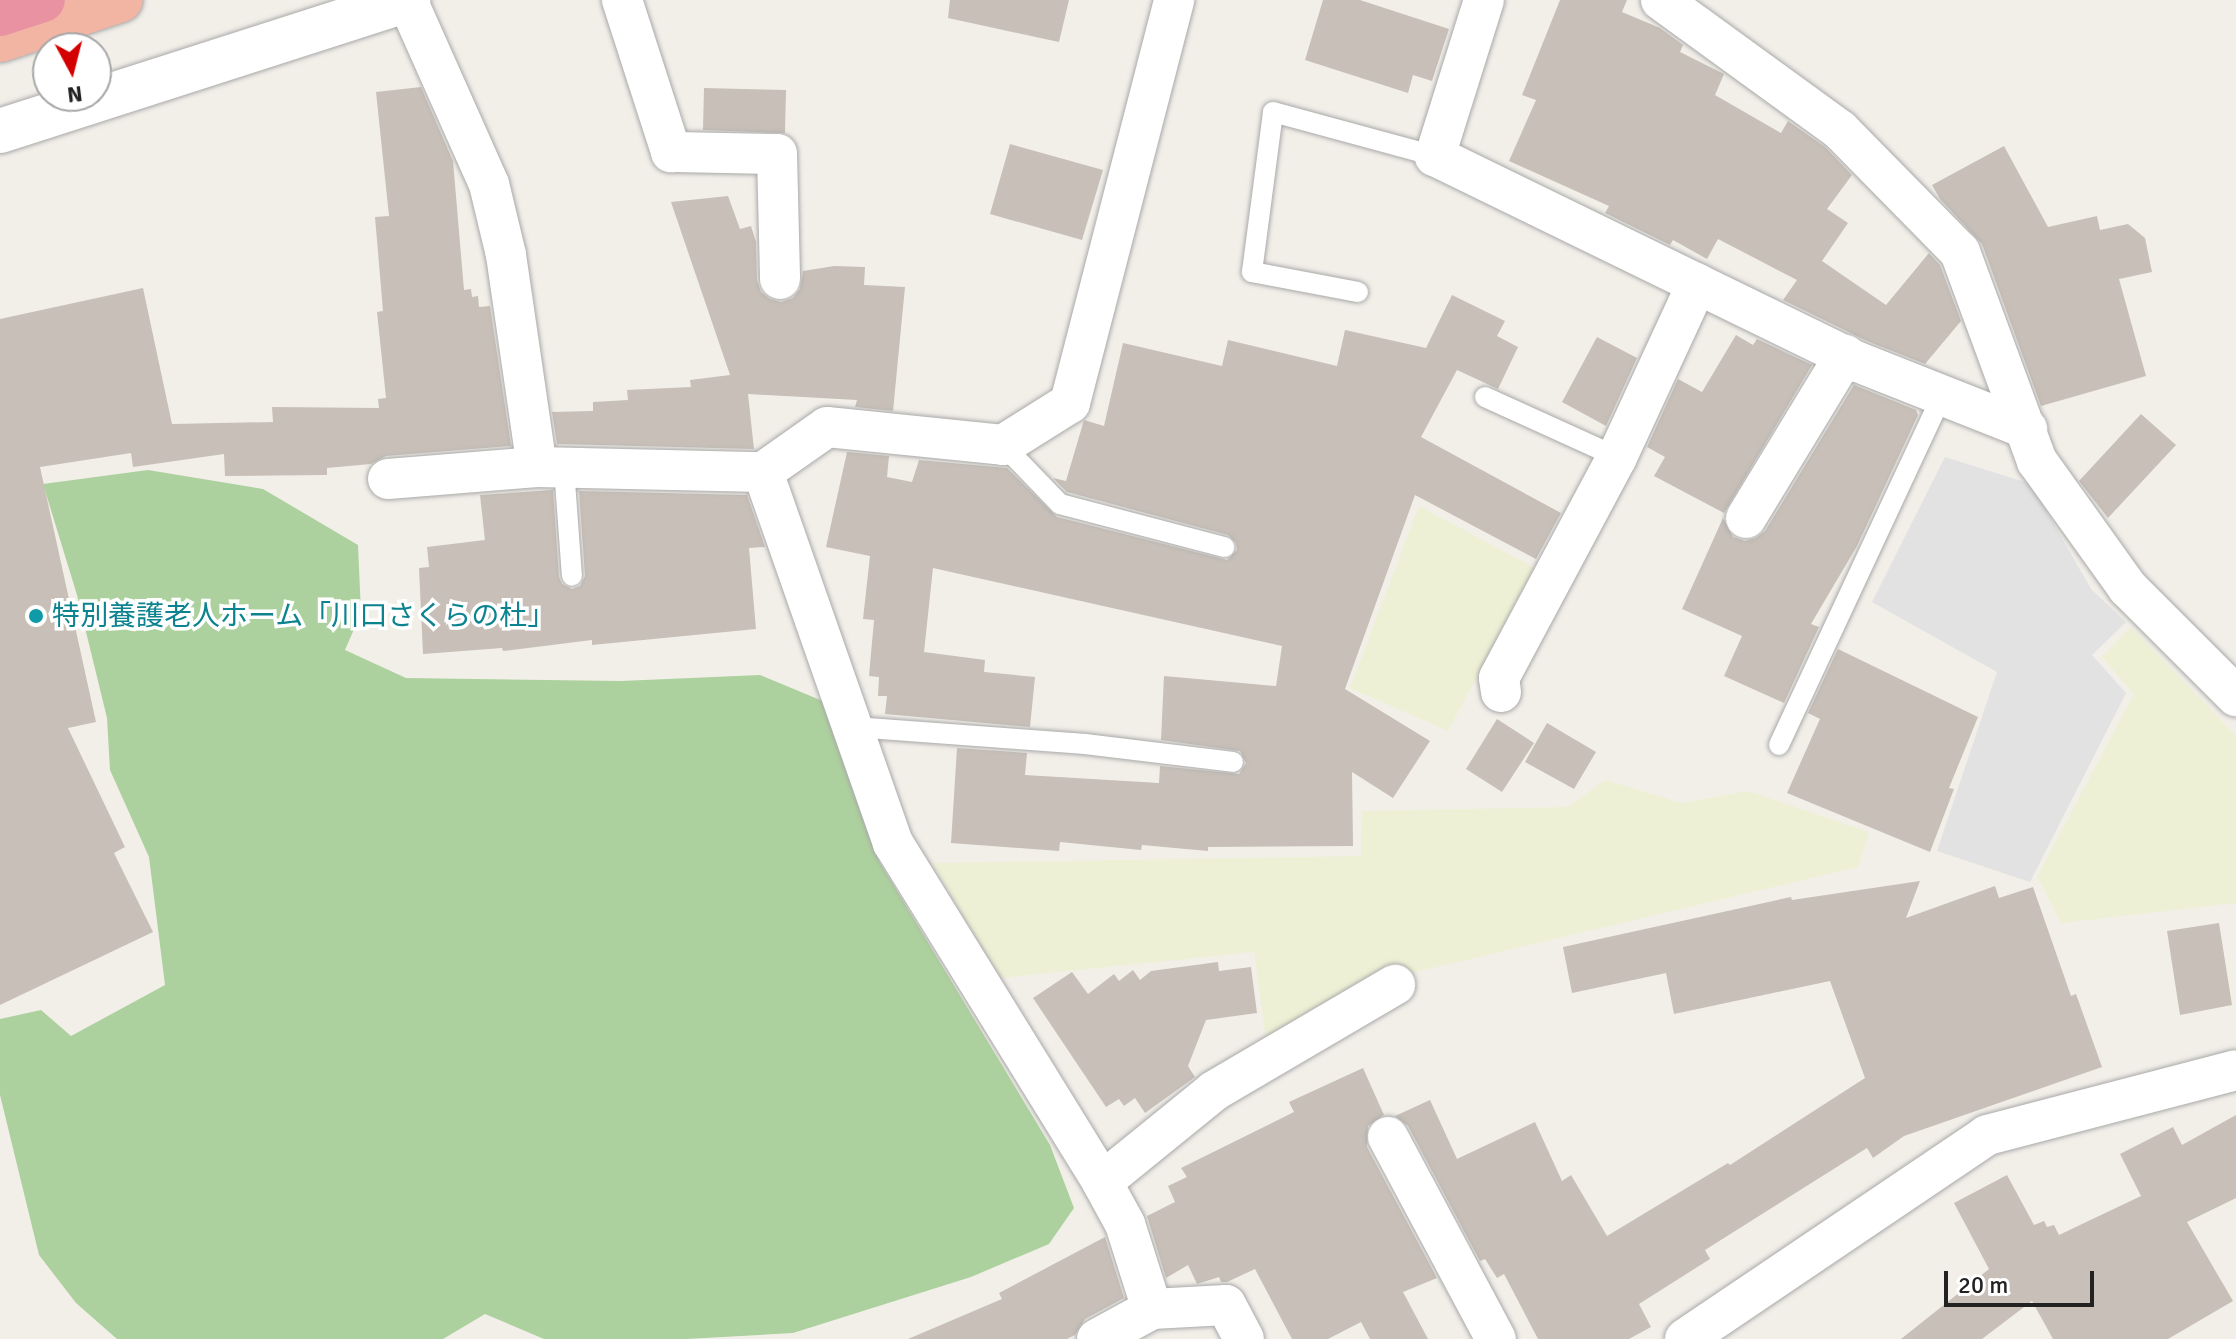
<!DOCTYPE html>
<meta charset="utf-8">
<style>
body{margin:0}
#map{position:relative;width:2236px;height:1339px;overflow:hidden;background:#f2efe9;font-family:Signika,"Noto Sans JP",sans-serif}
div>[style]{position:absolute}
.farmland>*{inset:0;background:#eef0d5}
.forest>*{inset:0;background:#add19e}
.parking>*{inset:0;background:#e2e2e2}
.building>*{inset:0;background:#c7bfb8}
.roads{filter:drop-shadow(0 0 2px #a9a9a9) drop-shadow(0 0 2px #a9a9a9)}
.service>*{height:20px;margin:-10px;padding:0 10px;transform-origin:10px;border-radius:10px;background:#fff}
.minor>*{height:40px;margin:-20px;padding:0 20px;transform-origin:20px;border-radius:20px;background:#fff}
.tertiary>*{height:44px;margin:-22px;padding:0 22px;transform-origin:22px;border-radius:22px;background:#fff}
.trunk>*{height:44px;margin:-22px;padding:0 22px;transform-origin:22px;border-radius:22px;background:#f2b4a3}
.motorway>*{height:44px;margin:-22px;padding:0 22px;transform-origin:22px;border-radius:22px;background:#e892a2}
.dots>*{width:22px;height:22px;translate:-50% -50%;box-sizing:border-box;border:4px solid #fff;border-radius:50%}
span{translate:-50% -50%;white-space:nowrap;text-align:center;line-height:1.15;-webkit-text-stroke:7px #fff;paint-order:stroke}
.culture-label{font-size:28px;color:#0d838f}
.left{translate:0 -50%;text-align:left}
.north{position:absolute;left:32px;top:32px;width:80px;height:80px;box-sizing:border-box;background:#fff;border:2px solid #a7a7a7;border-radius:50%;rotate:173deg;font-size:22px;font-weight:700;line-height:32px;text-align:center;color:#222}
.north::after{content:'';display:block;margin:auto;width:28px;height:36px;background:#d40000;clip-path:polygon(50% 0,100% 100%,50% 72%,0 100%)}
.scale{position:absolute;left:1944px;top:1271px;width:150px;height:36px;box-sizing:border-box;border:4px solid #222;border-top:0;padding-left:10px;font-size:24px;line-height:28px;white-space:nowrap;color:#222;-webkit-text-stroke:6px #fff;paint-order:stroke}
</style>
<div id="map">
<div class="farmland">
<i style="clip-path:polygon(1419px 506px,1535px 568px,1448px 731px,1350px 688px)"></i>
<i style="clip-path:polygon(2131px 627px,2236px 736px,2236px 903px,2061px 923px,2037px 877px,2134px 694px,2102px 657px)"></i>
<i style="clip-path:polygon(1605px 780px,1682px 803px,1748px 791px,1869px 832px,1858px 867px,1407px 974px,1393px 965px,1266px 1039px,1254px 952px,1000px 978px,932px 863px,1361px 856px,1362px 811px,1568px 807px)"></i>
</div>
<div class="forest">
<i style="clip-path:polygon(148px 470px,263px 489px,358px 545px,361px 613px,345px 650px,406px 678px,621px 681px,760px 675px,825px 702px,879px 861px,1050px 1145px,1074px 1208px,1049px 1244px,971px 1277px,793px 1333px,686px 1339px,544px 1339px,485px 1314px,443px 1339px,117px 1339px,76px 1303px,39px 1255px,0 1095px,0 1019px,41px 1010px,71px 1036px,165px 985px,149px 857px,110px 770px,107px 718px,77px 595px,43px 484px)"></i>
</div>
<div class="parking">
<i style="clip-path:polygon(1945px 457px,2031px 484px,2091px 589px,2126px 622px,2092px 655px,2126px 693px,2030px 882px,1937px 851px,1997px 672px,1872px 602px)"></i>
</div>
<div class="building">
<i style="clip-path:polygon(950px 0,1069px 0,1059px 42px,948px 18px)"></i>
<i style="clip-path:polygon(1323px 0,1360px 0,1449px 29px,1432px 81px,1413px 75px,1408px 93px,1305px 60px)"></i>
<i style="clip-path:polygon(1560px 0,1627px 0,1622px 12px,1660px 28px,1683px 45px,1680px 52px,1724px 74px,1715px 95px,1781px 133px,1788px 121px,1825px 147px,1852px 175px,1827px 209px,1848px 223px,1822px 261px,1886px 305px,1929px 253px,1940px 265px,1961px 321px,1925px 364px,1867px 341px,1783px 300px,1797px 280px,1718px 239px,1707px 259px,1673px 240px,1670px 245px,1605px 213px,1609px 206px,1509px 161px,1536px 100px,1522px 95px)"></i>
<i style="clip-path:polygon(421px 87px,453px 161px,464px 290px,471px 289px,472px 297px,478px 296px,479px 307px,490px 306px,511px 446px,386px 456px,371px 464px,327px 468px,327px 475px,225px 476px,224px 454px,133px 467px,131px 453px,40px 467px,96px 722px,68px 728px,125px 847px,114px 853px,153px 932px,0 1005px,0 319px,143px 288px,172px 424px,273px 422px,272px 407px,379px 408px,378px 399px,386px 398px,377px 312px,383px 311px,375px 217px,389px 216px,376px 92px)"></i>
<i style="clip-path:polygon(704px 88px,786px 90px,785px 133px,703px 130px)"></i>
<i style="clip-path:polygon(1010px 144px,1103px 170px,1082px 240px,990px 214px)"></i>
<i style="clip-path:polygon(2004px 146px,2048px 227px,2097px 216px,2100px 230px,2128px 224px,2145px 238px,2152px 272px,2119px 279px,2146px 376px,2041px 406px,1982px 244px,1940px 199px,1932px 185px)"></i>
<i style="clip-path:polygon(728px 196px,740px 229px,751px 226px,756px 242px,757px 280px,761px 292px,770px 299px,781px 302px,793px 298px,800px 289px,803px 271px,834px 266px,865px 267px,864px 285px,905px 287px,893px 411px,855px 407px,857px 400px,748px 394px,754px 449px,557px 444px,552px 412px,593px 411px,593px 402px,628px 400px,627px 390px,691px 387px,690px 380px,730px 375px,671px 202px)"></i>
<i style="clip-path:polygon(1452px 295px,1505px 321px,1497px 336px,1518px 347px,1498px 389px,1457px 370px,1421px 437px,1561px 513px,1536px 559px,1415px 495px,1345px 689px,1430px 741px,1393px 798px,1352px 772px,1353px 846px,1208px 847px,1208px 851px,1142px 845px,1141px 850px,1060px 842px,1059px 851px,951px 843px,957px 748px,1027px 753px,1025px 775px,1159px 783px,1160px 766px,1239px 774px,1246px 763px,1240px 751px,1161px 740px,1164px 676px,1276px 686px,1282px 646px,933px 568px,924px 652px,985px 660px,984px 672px,1035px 677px,1030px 727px,885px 714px,887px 696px,878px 696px,879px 677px,869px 676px,874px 620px,863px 619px,870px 556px,826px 547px,847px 452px,889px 456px,887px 477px,912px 482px,919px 460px,1007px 468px,1057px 517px,1227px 560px,1237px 550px,1236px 543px,1228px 535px,1067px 492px,1053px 478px,1066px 481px,1084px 420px,1104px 426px,1123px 343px,1222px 366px,1228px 340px,1337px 366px,1345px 330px,1426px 348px)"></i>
<i style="clip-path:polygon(1736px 335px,1753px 345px,1757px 339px,1812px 365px,1724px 513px,1654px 476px,1665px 457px,1647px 447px,1678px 379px,1702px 392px)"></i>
<i style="clip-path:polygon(1597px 337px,1637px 358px,1606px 426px,1562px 402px)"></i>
<i style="clip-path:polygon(1854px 385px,1916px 410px,1918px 415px,1857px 546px,1811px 624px,1819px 627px,1784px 703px,1724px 676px,1742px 636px,1682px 609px,1723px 518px,1733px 537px,1745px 541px,1756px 538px,1765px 531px)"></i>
<i style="clip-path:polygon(2141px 414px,2176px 445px,2108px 518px,2079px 481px)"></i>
<i style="clip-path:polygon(553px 490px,559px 577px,562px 584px,572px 589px,580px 586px,585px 576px,579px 491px,747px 495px,765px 547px,749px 548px,756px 629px,592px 645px,592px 640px,503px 651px,502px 648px,423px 654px,419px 568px,429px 567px,427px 547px,485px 540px,480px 495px)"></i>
<i style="clip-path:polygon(1838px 649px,1978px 717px,1949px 788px,1954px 789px,1930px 852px,1787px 793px,1820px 719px,1808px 713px)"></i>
<i style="clip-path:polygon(1497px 719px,1534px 743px,1502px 792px,1466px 769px)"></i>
<i style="clip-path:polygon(1547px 723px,1596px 752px,1574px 789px,1525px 762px)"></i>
<i style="clip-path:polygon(1920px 881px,1906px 918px,1995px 886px,1999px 898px,2033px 887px,2071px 996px,2076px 994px,2102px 1067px,1904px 1136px,1873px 1158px,1867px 1148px,1705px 1250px,1710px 1259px,1639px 1304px,1651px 1327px,1629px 1339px,1538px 1339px,1504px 1274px,1497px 1278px,1485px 1259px,1480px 1261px,1408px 1126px,1395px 1116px,1430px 1100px,1457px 1159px,1535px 1122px,1562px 1181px,1571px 1175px,1607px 1236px,1728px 1163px,1730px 1165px,1865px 1078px,1830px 981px,1674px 1014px,1666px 973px,1572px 993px,1563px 947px,1791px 897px,1792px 900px)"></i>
<i style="clip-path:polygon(2219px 923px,2232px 1005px,2180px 1015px,2167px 931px)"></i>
<i style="clip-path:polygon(1218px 962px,1219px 971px,1251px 967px,1257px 1013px,1206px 1020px,1188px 1066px,1195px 1077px,1145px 1113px,1135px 1098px,1124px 1106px,1119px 1099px,1106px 1107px,1033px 998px,1072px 972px,1088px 994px,1114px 974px,1119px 981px,1133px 970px,1140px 980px,1151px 971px)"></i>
<i style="clip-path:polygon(1363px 1068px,1384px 1115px,1368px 1126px,1367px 1147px,1437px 1278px,1403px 1292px,1428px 1339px,1370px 1339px,1361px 1322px,1328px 1339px,1292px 1339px,1255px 1269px,1227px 1282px,1221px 1282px,1219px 1277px,1197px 1284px,1188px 1265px,1166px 1278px,1147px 1216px,1175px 1202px,1168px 1186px,1187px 1177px,1181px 1168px,1294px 1112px,1289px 1102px)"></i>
<i style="clip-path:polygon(2236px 1115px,2236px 1198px,2187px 1222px,2233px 1301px,2168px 1339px,2053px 1339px,2032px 1301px,1982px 1339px,1901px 1339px,1989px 1269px,1954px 1203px,2007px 1175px,2034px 1225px,2044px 1221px,2047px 1227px,2054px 1225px,2059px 1235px,2141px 1196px,2120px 1154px,2173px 1127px,2182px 1145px)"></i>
<i style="clip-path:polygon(1105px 1237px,1124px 1298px,1085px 1319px,1075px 1335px,1067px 1339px,908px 1339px,1002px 1299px,999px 1293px)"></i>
</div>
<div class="roads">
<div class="service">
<i style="left:1358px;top:292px;width:108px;rotate:-169.3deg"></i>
<i style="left:1252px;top:272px;width:161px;rotate:-82.5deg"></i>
<i style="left:1273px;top:112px;width:168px;rotate:15.2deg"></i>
<i style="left:1485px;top:397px;width:145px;rotate:24.4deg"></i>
<i style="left:1003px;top:445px;width:82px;rotate:46deg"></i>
<i style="left:1060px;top:504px;width:170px;rotate:14.7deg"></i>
<i style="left:564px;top:468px;width:108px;rotate:85.8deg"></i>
<i style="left:854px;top:727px;width:232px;rotate:4.2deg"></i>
<i style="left:1085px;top:744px;width:149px;rotate:6.9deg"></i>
<i style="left:1779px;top:745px;width:386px;rotate:-65deg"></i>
</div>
<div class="minor">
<i style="left:407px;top:0;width:201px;rotate:66deg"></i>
<i style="left:489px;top:184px;width:73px;rotate:76.5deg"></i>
<i style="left:506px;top:255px;width:214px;rotate:81.7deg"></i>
<i style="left:622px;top:0;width:160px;rotate:72.1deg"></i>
<i style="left:671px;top:152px;width:106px;rotate:1.1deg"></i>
<i style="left:777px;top:154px;width:125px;rotate:88.6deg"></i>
<i style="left:1484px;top:0;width:164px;rotate:107.4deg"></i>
<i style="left:1435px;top:156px;width:470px;rotate:26deg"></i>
<i style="left:1858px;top:362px;width:182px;rotate:21.6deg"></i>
<i style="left:1661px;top:0;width:221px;rotate:36deg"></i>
<i style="left:1840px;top:130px;width:171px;rotate:45.5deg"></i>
<i style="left:1960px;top:252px;width:223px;rotate:69.8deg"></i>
<i style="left:2037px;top:461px;width:156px;rotate:54.4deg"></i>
<i style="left:2128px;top:588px;width:153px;rotate:45deg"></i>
<i style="left:763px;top:472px;width:393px;rotate:70.7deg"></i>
<i style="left:893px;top:843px;width:398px;rotate:58.3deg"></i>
<i style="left:1102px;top:1182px;width:48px;rotate:61.3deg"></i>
<i style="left:1125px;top:1224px;width:89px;rotate:72.4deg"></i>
<i style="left:1152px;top:1309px;width:74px;rotate:-3.1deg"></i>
<i style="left:1226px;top:1305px;width:38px;rotate:62deg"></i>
<i style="left:388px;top:479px;width:149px;rotate:-4.6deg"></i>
<i style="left:537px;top:467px;width:226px;rotate:1.3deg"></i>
<i style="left:763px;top:472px;width:78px;rotate:-35.1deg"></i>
<i style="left:827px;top:427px;width:177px;rotate:5.8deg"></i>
<i style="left:1003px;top:445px;width:79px;rotate:-32.1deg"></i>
<i style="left:1070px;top:403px;width:416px;rotate:-75.5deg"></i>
<i style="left:1746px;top:518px;width:191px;rotate:-58.7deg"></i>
<i style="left:1501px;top:692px;width:14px;rotate:-98deg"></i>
<i style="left:1499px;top:678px;width:251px;rotate:-61.9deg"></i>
<i style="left:1617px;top:457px;width:191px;rotate:-65.2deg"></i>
<i style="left:1388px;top:1137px;width:229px;rotate:61.9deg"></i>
<i style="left:1102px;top:1182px;width:144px;rotate:-39.1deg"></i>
<i style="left:1214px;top:1091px;width:210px;rotate:-30.4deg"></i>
<i style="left:1097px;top:1339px;width:63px;rotate:-28.6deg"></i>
<i style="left:1685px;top:1339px;width:364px;rotate:-34deg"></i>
<i style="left:1987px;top:1135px;width:257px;rotate:-14.6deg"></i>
</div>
<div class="tertiary">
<i style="left:0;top:131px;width:429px;rotate:-17.8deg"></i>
</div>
<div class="trunk">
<i style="left:0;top:40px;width:127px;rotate:-18.3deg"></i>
</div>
<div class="motorway">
<i style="left:0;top:14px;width:45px;rotate:-18deg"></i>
</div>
</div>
<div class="dots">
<i style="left:36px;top:616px;background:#0f9aa8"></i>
</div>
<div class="culture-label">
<span class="left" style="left:52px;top:616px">特別養護老人ホーム「川口さくらの杜」</span>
</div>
<div class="north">N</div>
<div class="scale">20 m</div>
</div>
